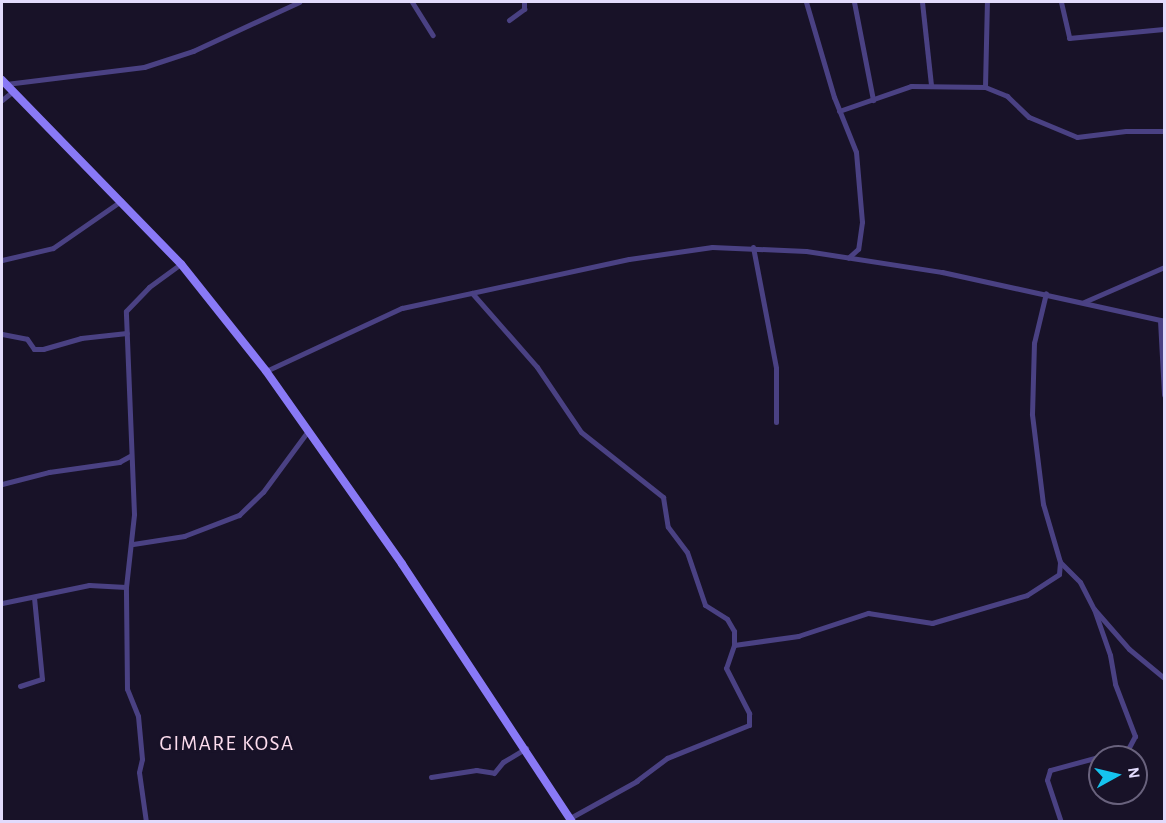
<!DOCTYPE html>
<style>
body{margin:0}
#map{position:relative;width:1166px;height:823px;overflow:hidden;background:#181228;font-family:"Alegreya Sans",sans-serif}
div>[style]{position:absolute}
.street>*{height:5px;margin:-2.5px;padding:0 2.5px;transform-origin:2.5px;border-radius:2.5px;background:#4a4183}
.secondary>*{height:8px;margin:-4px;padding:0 4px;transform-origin:4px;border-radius:4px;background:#8979f6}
span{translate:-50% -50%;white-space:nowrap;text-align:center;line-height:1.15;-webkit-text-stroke:5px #181228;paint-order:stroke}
.quarter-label{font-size:21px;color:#fdddee;letter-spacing:1.5px}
.frame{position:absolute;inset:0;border:3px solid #e2dbfc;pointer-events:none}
.north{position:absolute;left:1088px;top:745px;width:60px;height:60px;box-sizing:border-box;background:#181228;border:2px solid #69627d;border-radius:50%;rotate:82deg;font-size:16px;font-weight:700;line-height:24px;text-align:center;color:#e2dbfc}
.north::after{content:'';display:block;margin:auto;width:21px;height:27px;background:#15c3ee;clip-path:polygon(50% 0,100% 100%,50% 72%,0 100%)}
</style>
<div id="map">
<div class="street">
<i style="left:412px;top:2px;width:39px;rotate:58deg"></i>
<i style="left:806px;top:2px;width:99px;rotate:73.6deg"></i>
<i style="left:834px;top:97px;width:59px;rotate:68.2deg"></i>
<i style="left:856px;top:152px;width:70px;rotate:85.1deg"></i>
<i style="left:862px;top:222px;width:27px;rotate:98deg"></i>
<i style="left:858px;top:249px;width:13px;rotate:138deg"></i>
<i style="left:854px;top:2px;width:100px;rotate:79deg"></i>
<i style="left:922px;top:2px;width:83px;rotate:83.8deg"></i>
<i style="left:1061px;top:2px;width:37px;rotate:77deg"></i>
<i style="left:1069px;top:38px;width:95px;rotate:-5.4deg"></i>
<i style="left:509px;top:20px;width:19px;rotate:-36deg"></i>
<i style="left:524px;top:9px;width:7px;rotate:-90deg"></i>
<i style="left:6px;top:84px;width:139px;rotate:-7deg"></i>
<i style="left:144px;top:67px;width:52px;rotate:-18.1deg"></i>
<i style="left:193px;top:51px;width:117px;rotate:-24.8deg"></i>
<i style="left:985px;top:87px;width:85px;rotate:-88.7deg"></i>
<i style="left:2px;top:100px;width:14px;rotate:-39deg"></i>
<i style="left:839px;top:111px;width:76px;rotate:-19.1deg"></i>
<i style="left:911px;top:86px;width:74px;rotate:0.8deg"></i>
<i style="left:985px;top:87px;width:24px;rotate:22deg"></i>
<i style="left:1007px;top:96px;width:30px;rotate:44deg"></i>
<i style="left:1029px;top:117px;width:52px;rotate:22.6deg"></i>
<i style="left:1077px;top:137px;width:49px;rotate:-7deg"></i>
<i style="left:1126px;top:131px;width:38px"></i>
<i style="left:753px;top:247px;width:123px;rotate:79.2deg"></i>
<i style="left:776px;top:368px;width:54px;rotate:90deg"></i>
<i style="left:2px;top:260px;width:52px;rotate:-13.2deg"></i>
<i style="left:53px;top:248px;width:83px;rotate:-34.7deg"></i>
<i style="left:472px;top:293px;width:98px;rotate:48.7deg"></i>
<i style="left:537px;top:367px;width:78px;rotate:55.9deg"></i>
<i style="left:581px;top:432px;width:105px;rotate:38.4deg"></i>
<i style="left:663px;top:497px;width:30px;rotate:81deg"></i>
<i style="left:668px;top:527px;width:31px;rotate:53deg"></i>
<i style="left:687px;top:552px;width:56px;rotate:71.2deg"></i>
<i style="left:705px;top:605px;width:26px;rotate:32deg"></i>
<i style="left:727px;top:619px;width:14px;rotate:60deg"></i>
<i style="left:734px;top:631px;width:14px;rotate:90deg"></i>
<i style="left:734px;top:645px;width:24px;rotate:109deg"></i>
<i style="left:726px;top:668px;width:51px;rotate:62.9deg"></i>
<i style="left:749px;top:713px;width:12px;rotate:90deg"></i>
<i style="left:749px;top:725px;width:88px;rotate:158.1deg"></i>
<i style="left:667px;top:758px;width:38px;rotate:143deg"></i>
<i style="left:637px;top:781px;width:77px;rotate:151.1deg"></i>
<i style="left:1084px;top:302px;width:87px;rotate:-23.6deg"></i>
<i style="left:1160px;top:320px;width:75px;rotate:86.9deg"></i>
<i style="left:2px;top:334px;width:25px;rotate:11deg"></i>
<i style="left:27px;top:339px;width:12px;rotate:55deg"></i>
<i style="left:34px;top:349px;width:9px"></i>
<i style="left:43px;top:349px;width:40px;rotate:-16deg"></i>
<i style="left:81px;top:338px;width:46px;rotate:-6.2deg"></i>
<i style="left:266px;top:371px;width:150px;rotate:-24.9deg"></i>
<i style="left:402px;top:308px;width:232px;rotate:-12.2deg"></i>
<i style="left:629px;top:259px;width:84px;rotate:-8.2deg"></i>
<i style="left:712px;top:247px;width:94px;rotate:2.4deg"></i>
<i style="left:806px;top:251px;width:138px;rotate:8.8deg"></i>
<i style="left:942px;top:272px;width:227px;rotate:12.4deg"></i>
<i style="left:2px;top:484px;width:49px;rotate:-14.3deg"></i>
<i style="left:49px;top:472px;width:71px;rotate:-8.1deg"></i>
<i style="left:119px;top:462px;width:13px;rotate:-29deg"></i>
<i style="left:133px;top:544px;width:52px;rotate:-8.9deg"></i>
<i style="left:184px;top:536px;width:59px;rotate:-20.9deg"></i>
<i style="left:239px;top:515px;width:33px;rotate:-44deg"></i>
<i style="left:263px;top:492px;width:76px;rotate:-53.6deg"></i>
<i style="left:1060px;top:562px;width:28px;rotate:45deg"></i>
<i style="left:1080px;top:582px;width:30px;rotate:63deg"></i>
<i style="left:1094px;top:609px;width:49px;rotate:70.8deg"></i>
<i style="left:1110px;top:655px;width:29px;rotate:80deg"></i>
<i style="left:1115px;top:684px;width:56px;rotate:69deg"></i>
<i style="left:1135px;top:736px;width:15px;rotate:118deg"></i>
<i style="left:1128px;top:749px;width:81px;rotate:164.9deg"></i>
<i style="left:1050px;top:770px;width:10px;rotate:107deg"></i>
<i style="left:1047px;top:780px;width:44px;rotate:71.6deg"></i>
<i style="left:2px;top:603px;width:89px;rotate:-11.7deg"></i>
<i style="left:89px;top:585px;width:37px;rotate:3deg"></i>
<i style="left:1094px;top:609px;width:53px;rotate:48.8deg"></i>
<i style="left:1129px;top:649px;width:45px;rotate:39.6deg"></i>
<i style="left:734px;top:645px;width:65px;rotate:-8deg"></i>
<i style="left:798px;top:636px;width:74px;rotate:-18.2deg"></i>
<i style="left:868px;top:613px;width:65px;rotate:8.9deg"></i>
<i style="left:932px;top:623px;width:99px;rotate:-16.4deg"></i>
<i style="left:1027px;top:595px;width:38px;rotate:-33deg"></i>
<i style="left:1059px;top:574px;width:12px;rotate:-85deg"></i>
<i style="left:1060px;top:562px;width:60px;rotate:-106.3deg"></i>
<i style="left:1043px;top:504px;width:91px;rotate:-97deg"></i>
<i style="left:1032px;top:414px;width:71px;rotate:-88.4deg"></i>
<i style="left:1034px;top:343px;width:51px;rotate:-76.5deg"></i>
<i style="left:20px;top:686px;width:23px;rotate:-18deg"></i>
<i style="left:42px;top:679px;width:81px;rotate:-95.6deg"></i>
<i style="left:431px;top:777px;width:46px;rotate:-8.8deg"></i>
<i style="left:476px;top:770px;width:18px;rotate:9deg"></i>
<i style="left:494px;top:773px;width:14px;rotate:-51deg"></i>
<i style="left:503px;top:762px;width:27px;rotate:-31deg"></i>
<i style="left:146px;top:822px;width:50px;rotate:-98deg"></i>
<i style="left:139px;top:772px;width:13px;rotate:-77deg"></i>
<i style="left:142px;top:759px;width:43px;rotate:-95.3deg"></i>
<i style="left:138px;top:716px;width:29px;rotate:-112deg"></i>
<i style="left:127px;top:689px;width:102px;rotate:-90.6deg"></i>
<i style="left:126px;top:587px;width:73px;rotate:-83.7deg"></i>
<i style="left:134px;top:514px;width:203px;rotate:-92.3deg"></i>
<i style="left:126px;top:311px;width:33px;rotate:-46deg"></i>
<i style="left:149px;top:287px;width:39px;rotate:-36deg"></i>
</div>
<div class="secondary">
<i style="left:2px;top:80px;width:257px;rotate:45.8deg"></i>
<i style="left:181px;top:264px;width:137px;rotate:51.5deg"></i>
<i style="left:266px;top:371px;width:236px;rotate:54.8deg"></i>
<i style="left:402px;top:564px;width:309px;rotate:56.6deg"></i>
</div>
<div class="quarter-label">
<span style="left:227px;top:744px">GIMARE KOSA</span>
</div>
<div class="frame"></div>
<div class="north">N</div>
</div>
